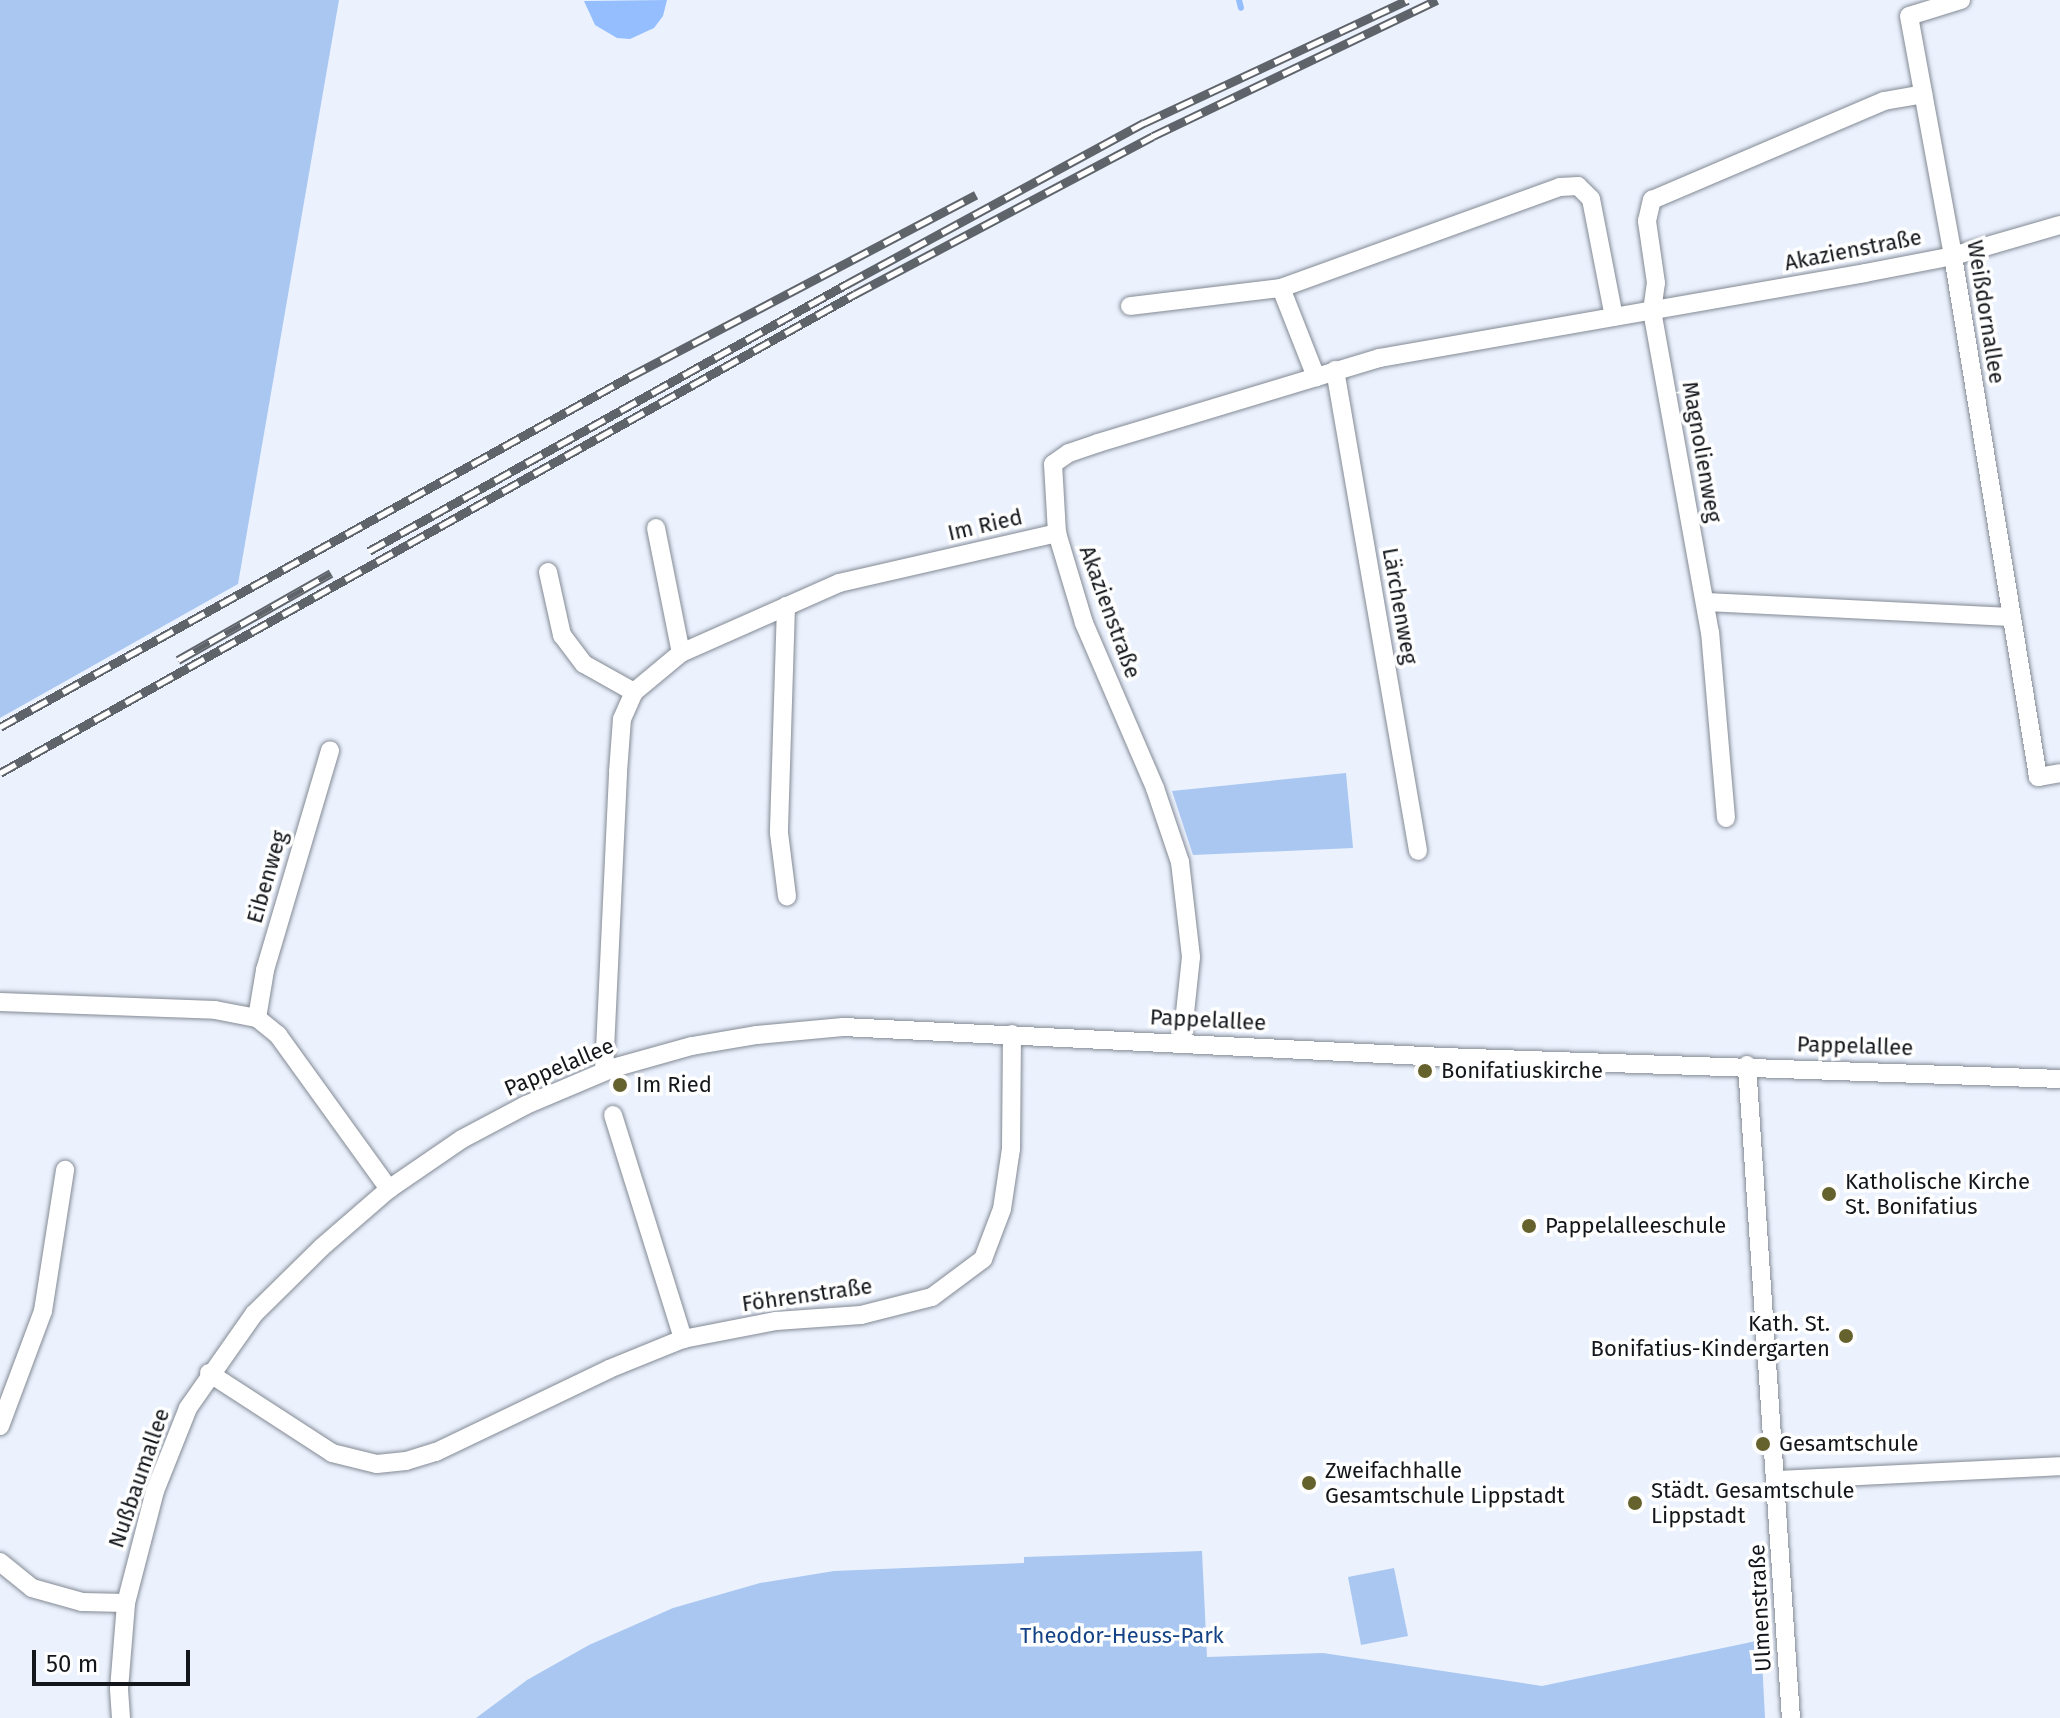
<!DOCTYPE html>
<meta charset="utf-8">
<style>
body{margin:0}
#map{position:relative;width:2060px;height:1718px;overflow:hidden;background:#ebf2fe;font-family:"Fira Sans",sans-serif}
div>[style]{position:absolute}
.green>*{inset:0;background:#aac7f2}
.water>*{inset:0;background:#94befd}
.stream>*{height:6px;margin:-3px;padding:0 3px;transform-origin:3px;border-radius:3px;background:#94befd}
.roads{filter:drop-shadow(0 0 2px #838a94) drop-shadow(0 0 2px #838a94)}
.minor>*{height:18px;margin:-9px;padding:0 9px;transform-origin:9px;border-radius:9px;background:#fff}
.rail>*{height:9px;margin-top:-4.5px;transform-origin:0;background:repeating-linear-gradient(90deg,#fff 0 18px,#5f636a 0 36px);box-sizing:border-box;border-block:2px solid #5f636a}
.dots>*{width:22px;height:22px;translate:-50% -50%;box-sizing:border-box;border:4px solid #fff;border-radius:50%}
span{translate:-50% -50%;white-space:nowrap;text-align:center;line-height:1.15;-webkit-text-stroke:7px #fff;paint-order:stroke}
.street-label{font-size:22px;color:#13161a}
.poi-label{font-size:22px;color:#13161a}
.left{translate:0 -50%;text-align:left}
.right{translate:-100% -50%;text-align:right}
.park-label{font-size:22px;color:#134386}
.scale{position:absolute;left:32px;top:1650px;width:158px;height:36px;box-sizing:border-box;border:4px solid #13161a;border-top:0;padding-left:10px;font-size:24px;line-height:28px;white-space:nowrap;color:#13161a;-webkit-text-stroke:6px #fff;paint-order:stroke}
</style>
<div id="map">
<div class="green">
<i style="clip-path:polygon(0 0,339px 0,238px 584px,0 718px)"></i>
<i style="clip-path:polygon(1346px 773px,1353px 848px,1193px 855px,1172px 791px)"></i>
<i style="clip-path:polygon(1202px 1551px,1207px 1657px,1323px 1653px,1542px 1686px,1761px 1640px,1765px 1718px,476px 1718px,527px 1680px,589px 1645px,673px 1608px,760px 1583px,834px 1571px,1024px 1563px,1024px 1557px)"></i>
<i style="clip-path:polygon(1394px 1568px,1408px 1636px,1361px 1645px,1348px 1577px)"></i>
</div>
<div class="water">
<i style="clip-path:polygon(667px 0,663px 16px,654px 28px,630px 39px,617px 38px,595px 25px,584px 1px)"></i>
</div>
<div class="stream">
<i style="left:1239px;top:0;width:8px;rotate:76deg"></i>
</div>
<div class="roads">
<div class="minor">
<i style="left:1961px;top:0;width:54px;rotate:162.9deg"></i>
<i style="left:1909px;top:16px;width:244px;rotate:79.6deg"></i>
<i style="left:1953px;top:256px;width:528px;rotate:80.73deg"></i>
<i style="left:2038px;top:777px;width:22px;rotate:-10deg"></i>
<i style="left:1281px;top:288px;width:96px;rotate:68.5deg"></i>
<i style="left:1130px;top:306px;width:152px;rotate:-6.8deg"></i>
<i style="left:1281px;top:288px;width:297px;rotate:-19.9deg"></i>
<i style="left:1560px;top:187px;width:18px;rotate:-3deg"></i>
<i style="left:1578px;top:186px;width:18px;rotate:45deg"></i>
<i style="left:1591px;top:199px;width:120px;rotate:79deg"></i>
<i style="left:1335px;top:370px;width:488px;rotate:80.2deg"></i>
<i style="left:656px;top:528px;width:127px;rotate:78.7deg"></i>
<i style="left:548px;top:572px;width:65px;rotate:77.5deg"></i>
<i style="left:562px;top:635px;width:36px;rotate:53deg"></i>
<i style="left:584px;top:664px;width:57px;rotate:29.2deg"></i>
<i style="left:1705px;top:602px;width:307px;rotate:2.8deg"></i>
<i style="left:786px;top:606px;width:227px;rotate:91.8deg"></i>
<i style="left:779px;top:833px;width:64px;rotate:82.8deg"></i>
<i style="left:1726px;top:818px;width:186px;rotate:-94.9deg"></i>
<i style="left:1710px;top:633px;width:327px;rotate:-100.2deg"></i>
<i style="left:1652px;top:311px;width:28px;rotate:-82deg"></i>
<i style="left:1656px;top:283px;width:63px;rotate:-98.3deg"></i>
<i style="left:1647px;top:221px;width:22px;rotate:-77deg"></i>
<i style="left:1652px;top:200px;width:252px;rotate:-23.1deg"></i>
<i style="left:1884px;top:101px;width:40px;rotate:-10deg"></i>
<i style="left:0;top:1002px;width:215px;rotate:2.1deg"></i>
<i style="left:215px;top:1010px;width:43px;rotate:10.8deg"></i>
<i style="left:257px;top:1018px;width:27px;rotate:39deg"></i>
<i style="left:278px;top:1035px;width:190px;rotate:54.2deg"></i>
<i style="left:257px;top:1018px;width:49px;rotate:-80.5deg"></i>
<i style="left:265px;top:970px;width:229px;rotate:-73.5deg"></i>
<i style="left:1182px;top:1041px;width:84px;rotate:-83.9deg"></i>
<i style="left:1191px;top:957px;width:96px;rotate:-96.6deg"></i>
<i style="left:1180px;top:862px;width:78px;rotate:-108.7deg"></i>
<i style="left:1155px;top:788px;width:180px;rotate:-113.3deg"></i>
<i style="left:1084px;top:623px;width:94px;rotate:-106.7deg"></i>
<i style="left:1057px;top:533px;width:69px;rotate:-93.3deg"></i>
<i style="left:1053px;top:464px;width:19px;rotate:-35deg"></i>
<i style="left:1069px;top:453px;width:31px;rotate:-19deg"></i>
<i style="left:1098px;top:443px;width:294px;rotate:-16.8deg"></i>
<i style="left:1379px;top:358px;width:493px;rotate:-9.9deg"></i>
<i style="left:1865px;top:273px;width:90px;rotate:-10.9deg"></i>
<i style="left:1953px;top:256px;width:111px;rotate:-16.2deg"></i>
<i style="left:1747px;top:1065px;width:654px;rotate:86.15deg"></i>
<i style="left:604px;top:1071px;width:299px;rotate:-87.3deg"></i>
<i style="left:618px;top:772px;width:53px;rotate:-85.7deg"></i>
<i style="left:622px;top:719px;width:30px;rotate:-66deg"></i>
<i style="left:634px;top:692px;width:61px;rotate:-39.7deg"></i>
<i style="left:681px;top:653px;width:173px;rotate:-23.9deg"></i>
<i style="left:839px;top:583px;width:224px;rotate:-12.9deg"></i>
<i style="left:613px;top:1115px;width:235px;rotate:72.6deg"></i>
<i style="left:209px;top:1373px;width:147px;rotate:33deg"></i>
<i style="left:332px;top:1453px;width:46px;rotate:13.7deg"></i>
<i style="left:377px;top:1464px;width:29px;rotate:-6deg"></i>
<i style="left:406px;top:1461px;width:31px;rotate:-17deg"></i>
<i style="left:436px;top:1452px;width:192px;rotate:-25.6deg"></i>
<i style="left:609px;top:1369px;width:80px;rotate:-22.1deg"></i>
<i style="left:683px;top:1339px;width:95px;rotate:-11deg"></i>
<i style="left:776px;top:1321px;width:85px;rotate:-4deg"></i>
<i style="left:861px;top:1315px;width:73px;rotate:-14.2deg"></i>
<i style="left:932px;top:1297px;width:64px;rotate:-36.7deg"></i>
<i style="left:983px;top:1259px;width:53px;rotate:-69.2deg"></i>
<i style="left:1002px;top:1209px;width:61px;rotate:-81.5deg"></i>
<i style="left:1011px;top:1149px;width:115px;rotate:-89.5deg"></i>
<i style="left:0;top:1426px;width:123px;rotate:-69.5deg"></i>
<i style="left:43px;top:1311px;width:143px;rotate:-81.1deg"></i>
<i style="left:1777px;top:1480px;width:283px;rotate:-2.8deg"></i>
<i style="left:0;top:1562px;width:41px;rotate:39.1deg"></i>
<i style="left:32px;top:1588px;width:52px;rotate:15.6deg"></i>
<i style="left:82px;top:1602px;width:44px;rotate:1.3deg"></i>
<i style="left:121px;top:1718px;width:29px;rotate:-94deg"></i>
<i style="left:119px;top:1689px;width:86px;rotate:-85.3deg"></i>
<i style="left:126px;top:1603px;width:116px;rotate:-75.5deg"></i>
<i style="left:155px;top:1491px;width:89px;rotate:-68.3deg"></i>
<i style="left:188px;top:1408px;width:115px;rotate:-54.9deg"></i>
<i style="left:254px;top:1314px;width:95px;rotate:-44.6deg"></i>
<i style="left:322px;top:1247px;width:89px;rotate:-40.9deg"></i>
<i style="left:389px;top:1189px;width:88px;rotate:-34.4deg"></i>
<i style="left:462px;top:1139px;width:72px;rotate:-28deg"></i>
<i style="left:526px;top:1105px;width:95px;rotate:-23deg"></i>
<i style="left:613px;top:1068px;width:82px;rotate:-15.6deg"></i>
<i style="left:692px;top:1046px;width:66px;rotate:-9.6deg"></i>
<i style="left:757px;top:1035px;width:86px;rotate:-5.3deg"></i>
<i style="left:843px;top:1027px;width:601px;rotate:2.86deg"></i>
<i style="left:1443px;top:1057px;width:617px;rotate:2.04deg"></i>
</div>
</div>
<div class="rail">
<i style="left:369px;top:551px;width:548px;rotate:-29.19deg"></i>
<i style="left:847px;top:284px;width:338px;rotate:-28.5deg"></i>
<i style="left:1144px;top:123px;width:291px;rotate:-25deg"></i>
<i style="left:178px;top:660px;width:176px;rotate:-29.6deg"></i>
<i style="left:0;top:727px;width:720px;rotate:-29.09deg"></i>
<i style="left:629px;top:377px;width:392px;rotate:-27.7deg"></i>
<i style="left:0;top:773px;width:980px;rotate:-29.26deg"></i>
<i style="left:855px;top:294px;width:337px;rotate:-27.9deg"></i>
<i style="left:1153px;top:136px;width:315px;rotate:-25.6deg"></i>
</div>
<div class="dots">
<i style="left:1425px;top:1071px;background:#66622e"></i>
<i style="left:620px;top:1085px;background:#66622e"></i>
<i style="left:1829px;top:1194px;background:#66622e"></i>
<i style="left:1529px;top:1226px;background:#66622e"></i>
<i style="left:1846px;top:1336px;background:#66622e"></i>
<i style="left:1763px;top:1444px;background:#66622e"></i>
<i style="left:1309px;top:1483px;background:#66622e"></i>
<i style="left:1635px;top:1503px;background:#66622e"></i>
</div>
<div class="street-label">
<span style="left:1853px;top:250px;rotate:-11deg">Akazienstraße</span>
<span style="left:1986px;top:312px;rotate:81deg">Weißdornallee</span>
<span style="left:1702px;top:452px;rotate:80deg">Magnolienweg</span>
<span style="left:985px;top:525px;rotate:-13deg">Im Ried</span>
<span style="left:1400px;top:606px;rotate:80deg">Lärchenweg</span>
<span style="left:1110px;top:612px;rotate:70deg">Akazienstraße</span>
<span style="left:267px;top:877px;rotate:-74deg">Eibenweg</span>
<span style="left:1208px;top:1020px;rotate:3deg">Pappelallee</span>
<span style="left:1855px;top:1046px;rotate:2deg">Pappelallee</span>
<span style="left:559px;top:1067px;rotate:-23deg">Pappelallee</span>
<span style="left:807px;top:1295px;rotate:-8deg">Föhrenstraße</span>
<span style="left:139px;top:1478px;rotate:-71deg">Nußbaumallee</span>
<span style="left:1760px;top:1608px;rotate:-93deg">Ulmenstraße</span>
</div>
<div class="poi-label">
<span class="left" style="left:1441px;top:1071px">Bonifatiuskirche</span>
<span class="left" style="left:636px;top:1085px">Im Ried</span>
<span class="left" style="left:1845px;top:1194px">Katholische Kirche<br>St. Bonifatius</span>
<span class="left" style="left:1545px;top:1226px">Pappelalleeschule</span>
<span class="right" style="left:1830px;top:1336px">Kath. St.<br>Bonifatius-Kindergarten</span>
<span class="left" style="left:1779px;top:1444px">Gesamtschule</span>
<span class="left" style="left:1325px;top:1483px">Zweifachhalle<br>Gesamtschule Lippstadt</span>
<span class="left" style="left:1651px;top:1503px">Städt. Gesamtschule<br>Lippstadt</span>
</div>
<div class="park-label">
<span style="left:1122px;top:1636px">Theodor-Heuss-Park</span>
</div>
<div class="scale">50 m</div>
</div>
